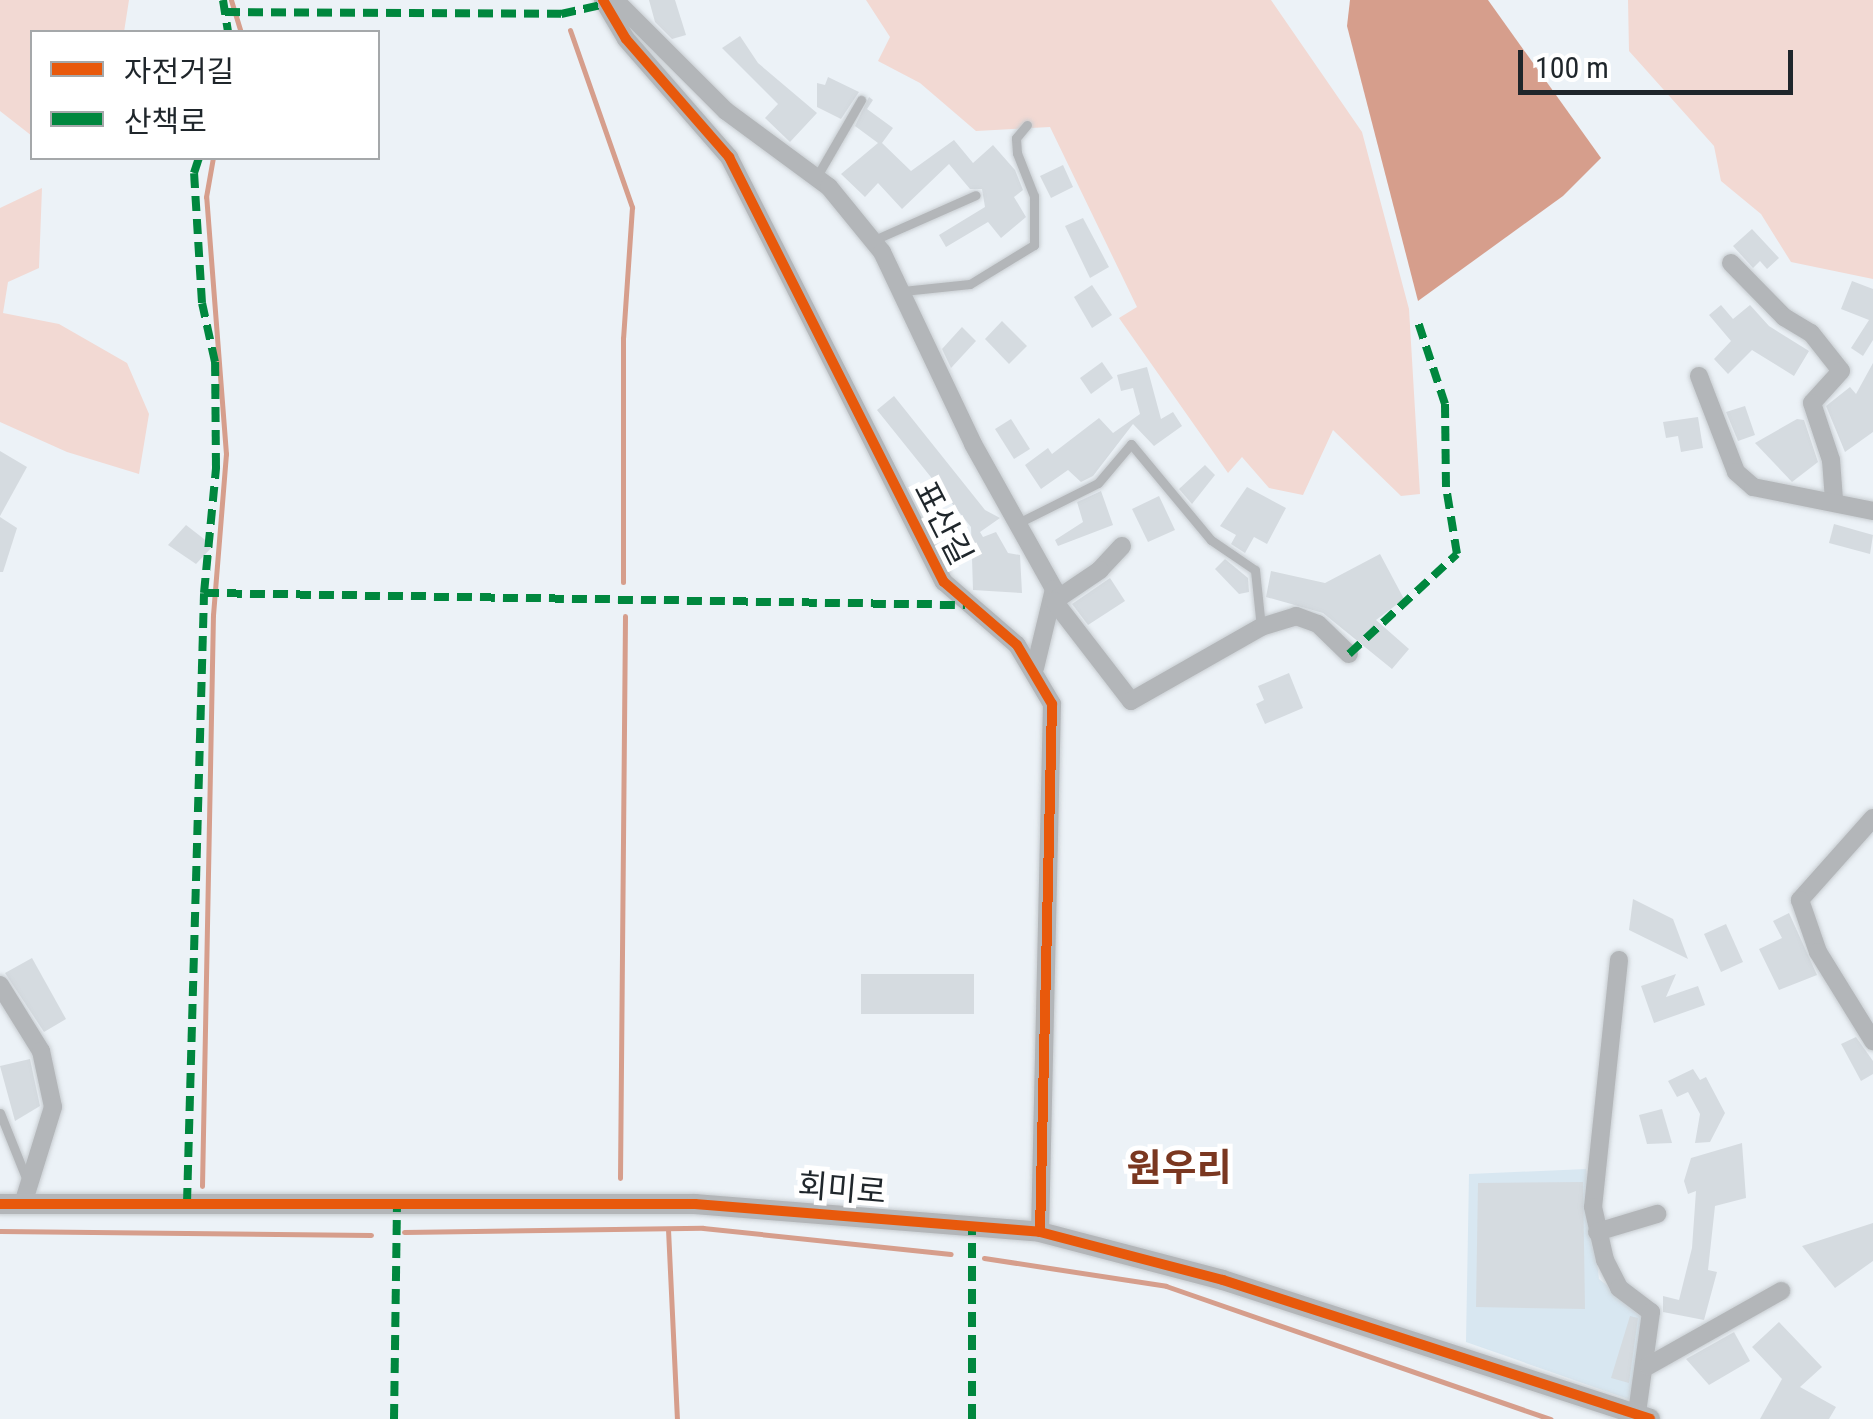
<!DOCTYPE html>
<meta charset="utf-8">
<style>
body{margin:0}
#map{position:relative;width:1873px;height:1419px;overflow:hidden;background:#ecf2f7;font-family:"Roboto Condensed","Noto Sans KR",sans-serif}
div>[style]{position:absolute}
.built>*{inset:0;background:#d8e7f1}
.green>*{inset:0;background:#f2d9d3}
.water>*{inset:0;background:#d69e8c}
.stream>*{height:5px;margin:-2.5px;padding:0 2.5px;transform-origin:2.5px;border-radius:2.5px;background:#d69e8c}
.building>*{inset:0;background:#d5dbe0}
.roads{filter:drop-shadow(0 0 2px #c8cdd1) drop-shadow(0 0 2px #c8cdd1)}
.service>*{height:9px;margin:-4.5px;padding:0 4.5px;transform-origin:4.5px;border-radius:4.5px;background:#b3b6b9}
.minor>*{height:18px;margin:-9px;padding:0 9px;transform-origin:9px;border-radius:9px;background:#b3b6b9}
.tertiary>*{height:20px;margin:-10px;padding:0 10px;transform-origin:10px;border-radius:10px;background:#b3b6b9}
.quiet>*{height:8px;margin-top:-4px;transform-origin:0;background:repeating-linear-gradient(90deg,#00873e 0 15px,transparent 0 23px)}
.cycleway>*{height:10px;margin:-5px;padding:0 5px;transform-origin:5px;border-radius:5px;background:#e8590c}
span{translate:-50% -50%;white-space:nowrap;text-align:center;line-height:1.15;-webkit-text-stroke:10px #fff;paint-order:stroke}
.street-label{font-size:32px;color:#1f262b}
.quarter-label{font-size:38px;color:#7a3720;font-weight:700}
.legend{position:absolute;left:30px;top:30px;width:350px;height:130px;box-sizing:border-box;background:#fff;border:2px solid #a5a8aa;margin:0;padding:12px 18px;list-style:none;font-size:30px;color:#1f262b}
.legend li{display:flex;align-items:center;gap:20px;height:50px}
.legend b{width:50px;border:2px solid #a5a8aa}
.scale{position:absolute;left:1518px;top:50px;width:275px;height:45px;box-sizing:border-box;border:5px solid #1f262b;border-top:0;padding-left:12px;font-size:30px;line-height:35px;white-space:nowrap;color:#1f262b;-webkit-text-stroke:8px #fff;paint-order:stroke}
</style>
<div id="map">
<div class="built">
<i style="clip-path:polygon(1586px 1169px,1599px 1279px,1644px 1315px,1631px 1400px,1466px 1342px,1469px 1174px)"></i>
</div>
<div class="green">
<i style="clip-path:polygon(0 0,129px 0,124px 32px,32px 32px,32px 136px,0 111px)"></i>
<i style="clip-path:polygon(866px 0,1271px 0,1362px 132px,1409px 309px,1420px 494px,1401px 496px,1333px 430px,1303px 495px,1269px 488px,1242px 457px,1228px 473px,1119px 318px,1137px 307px,1050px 127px,976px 131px,920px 83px,878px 61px,890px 37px)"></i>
<i style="clip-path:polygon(1628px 0,1873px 0,1873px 279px,1791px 262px,1761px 214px,1721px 181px,1714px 146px,1629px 51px)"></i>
<i style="clip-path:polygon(42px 188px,39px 268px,8px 282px,3px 313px,59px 324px,127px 363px,149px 414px,139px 474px,67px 452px,0 422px,0 208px)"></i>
</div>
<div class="water">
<i style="clip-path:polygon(1350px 0,1488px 0,1601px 158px,1563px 196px,1418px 301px,1347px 26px)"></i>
</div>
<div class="stream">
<i style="left:231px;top:0;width:34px;rotate:73deg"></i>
<i style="left:570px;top:30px;width:188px;rotate:70.7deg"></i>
<i style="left:632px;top:207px;width:131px;rotate:93.9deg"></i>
<i style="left:623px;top:338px;width:244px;rotate:90deg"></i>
<i style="left:620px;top:1178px;width:562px;rotate:-89.49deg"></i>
<i style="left:202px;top:1186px;width:571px;rotate:-88.9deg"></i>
<i style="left:213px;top:615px;width:162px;rotate:-85.4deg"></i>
<i style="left:226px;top:454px;width:258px;rotate:-94.4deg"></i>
<i style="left:206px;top:197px;width:40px;rotate:-80deg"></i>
<i style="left:668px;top:1229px;width:190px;rotate:87.3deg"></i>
<i style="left:0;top:1231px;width:371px;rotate:0.6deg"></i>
<i style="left:404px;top:1232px;width:299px;rotate:-0.8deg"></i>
<i style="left:703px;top:1228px;width:249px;rotate:6deg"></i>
<i style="left:984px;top:1258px;width:184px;rotate:8.7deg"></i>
<i style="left:1166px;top:1286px;width:407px;rotate:19.1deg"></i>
</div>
<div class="building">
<i style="clip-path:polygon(649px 0,675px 0,686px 35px,672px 39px,655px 22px)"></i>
<i style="clip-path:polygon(740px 36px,758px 63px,817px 113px,790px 142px,765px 118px,778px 104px,722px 48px)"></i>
<i style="clip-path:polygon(828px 77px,859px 92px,841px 119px,817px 107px,817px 83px,825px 85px)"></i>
<i style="clip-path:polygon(869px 97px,873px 100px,867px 109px,893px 128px,882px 143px,911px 171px,954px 140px,973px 163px,993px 145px,1015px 170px,1023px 190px,1014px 197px,1026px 217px,1001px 238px,988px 222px,946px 247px,939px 235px,985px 207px,982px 189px,970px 189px,949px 164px,902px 209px,878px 183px,865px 197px,841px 174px,878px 143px,855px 126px)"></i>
<i style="clip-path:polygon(1063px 165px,1073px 187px,1051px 198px,1040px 176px)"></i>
<i style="clip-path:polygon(1083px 218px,1109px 267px,1090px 278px,1065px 226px)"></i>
<i style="clip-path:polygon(1752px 229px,1779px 258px,1767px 269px,1760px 261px,1753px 268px,1733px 246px)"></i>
<i style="clip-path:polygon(1852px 281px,1873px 289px,1873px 340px,1863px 356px,1851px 348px,1869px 320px,1841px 309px)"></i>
<i style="clip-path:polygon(1092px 285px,1112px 315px,1092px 328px,1074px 297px)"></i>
<i style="clip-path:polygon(1721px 305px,1733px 319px,1750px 305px,1769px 326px,1809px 351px,1794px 376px,1752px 350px,1728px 374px,1714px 359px,1731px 341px,1709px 315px)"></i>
<i style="clip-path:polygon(1002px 321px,1027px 346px,1009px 364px,985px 339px)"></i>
<i style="clip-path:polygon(962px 327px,976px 341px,951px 368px,942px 349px)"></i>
<i style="clip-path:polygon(1102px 362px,1113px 378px,1091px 394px,1080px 378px)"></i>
<i style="clip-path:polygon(1873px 363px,1873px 432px,1845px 452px,1826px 406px,1850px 387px,1856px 394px)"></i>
<i style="clip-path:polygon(1147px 367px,1161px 419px,1173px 412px,1182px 426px,1154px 446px,1133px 424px,1093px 476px,1081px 482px,1068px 470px,1041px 489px,1025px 465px,1048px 448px,1052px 454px,1099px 418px,1113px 433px,1140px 414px,1133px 388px,1121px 391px,1117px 375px)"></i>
<i style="clip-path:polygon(894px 396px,985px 510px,1000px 518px,980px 532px,983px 537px,996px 532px,1008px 553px,1020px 555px,1022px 593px,973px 590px,971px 527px,877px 410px)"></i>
<i style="clip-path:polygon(1745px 406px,1755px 435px,1738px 441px,1726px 412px)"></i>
<i style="clip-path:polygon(1698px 417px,1703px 448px,1681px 452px,1678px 436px,1666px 438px,1663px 422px)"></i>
<i style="clip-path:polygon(1011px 419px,1030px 449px,1014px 459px,995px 429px)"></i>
<i style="clip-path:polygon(1797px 419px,1804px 420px,1818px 462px,1792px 482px,1755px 443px)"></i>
<i style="clip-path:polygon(0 451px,27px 467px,0 516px)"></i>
<i style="clip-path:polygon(1205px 465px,1215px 475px,1192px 504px,1179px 489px)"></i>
<i style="clip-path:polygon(1247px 487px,1286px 508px,1267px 544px,1254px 537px,1245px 553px,1231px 544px,1236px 535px,1220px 526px)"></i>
<i style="clip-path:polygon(1101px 491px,1113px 525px,1058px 546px,1055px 540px,1083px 522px,1077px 502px)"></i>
<i style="clip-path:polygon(1159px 496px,1175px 530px,1148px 542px,1132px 509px)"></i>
<i style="clip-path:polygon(0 517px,17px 528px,3px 572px,0 572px)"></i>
<i style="clip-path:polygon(1834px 524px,1873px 535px,1870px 554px,1829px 543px)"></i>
<i style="clip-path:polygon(186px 525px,213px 546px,196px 564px,168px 545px)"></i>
<i style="clip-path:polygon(1380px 554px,1404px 599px,1376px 620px,1409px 649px,1392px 669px,1323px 613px,1266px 597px,1271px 571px,1325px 583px)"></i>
<i style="clip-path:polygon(1225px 559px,1248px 578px,1249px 592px,1239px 594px,1215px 569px)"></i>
<i style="clip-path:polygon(1110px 578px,1125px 601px,1088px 625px,1072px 604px)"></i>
<i style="clip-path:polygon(1289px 673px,1303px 708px,1265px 724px,1256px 704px,1264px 700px,1258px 686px)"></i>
<i style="clip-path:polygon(1633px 899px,1673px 919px,1688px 959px,1629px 930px)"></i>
<i style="clip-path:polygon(1789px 913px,1817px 975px,1779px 990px,1759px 949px,1782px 938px,1773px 921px)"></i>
<i style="clip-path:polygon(1726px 924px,1743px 962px,1721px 972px,1704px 934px)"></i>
<i style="clip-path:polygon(32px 958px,66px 1019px,44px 1032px,5px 973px)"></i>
<i style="clip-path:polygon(861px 974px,974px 974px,974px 1014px,861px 1014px)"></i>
<i style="clip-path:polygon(1676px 974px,1666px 997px,1698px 986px,1705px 1005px,1654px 1023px,1641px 986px)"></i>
<i style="clip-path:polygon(1856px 1037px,1873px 1061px,1873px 1074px,1861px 1081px,1841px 1044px)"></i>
<i style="clip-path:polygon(30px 1059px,40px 1106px,15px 1121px,0 1066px)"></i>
<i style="clip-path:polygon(1693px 1069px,1700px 1080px,1706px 1077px,1725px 1113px,1710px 1142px,1695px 1143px,1700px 1114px,1688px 1092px,1677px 1097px,1668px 1081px)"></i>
<i style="clip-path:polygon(1662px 1109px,1672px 1143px,1647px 1144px,1639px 1115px)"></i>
<i style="clip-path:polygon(1742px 1143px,1746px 1198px,1715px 1206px,1708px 1270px,1717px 1272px,1704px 1320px,1663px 1312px,1663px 1296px,1679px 1300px,1692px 1248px,1696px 1191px,1688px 1194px,1684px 1181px,1691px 1158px)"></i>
<i style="clip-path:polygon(1583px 1182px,1585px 1309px,1476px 1307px,1478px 1183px)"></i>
<i style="clip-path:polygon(1873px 1223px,1873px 1261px,1835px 1288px,1802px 1246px)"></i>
<i style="clip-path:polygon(1630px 1316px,1638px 1318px,1629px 1383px,1611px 1378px)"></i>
<i style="clip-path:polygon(1779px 1322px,1822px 1367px,1800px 1387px,1836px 1407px,1829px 1419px,1760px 1419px,1782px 1379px,1752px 1347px)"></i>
<i style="clip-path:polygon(1734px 1332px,1750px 1361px,1709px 1385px,1686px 1359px)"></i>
</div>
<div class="roads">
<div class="service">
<i style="left:817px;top:176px;width:88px;rotate:-59.9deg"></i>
<i style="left:874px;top:240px;width:111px;rotate:-23.8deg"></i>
<i style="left:903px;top:291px;width:67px;rotate:-6deg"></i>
<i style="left:970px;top:284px;width:75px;rotate:-31.4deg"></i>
<i style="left:1034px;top:245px;width:49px;rotate:-90deg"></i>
<i style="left:1034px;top:196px;width:46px;rotate:-111.6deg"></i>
<i style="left:1017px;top:153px;width:15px;rotate:-94deg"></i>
<i style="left:1016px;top:138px;width:17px;rotate:-50deg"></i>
<i style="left:1018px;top:523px;width:89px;rotate:-26.6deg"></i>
<i style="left:1098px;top:483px;width:51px;rotate:-49.8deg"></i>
<i style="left:1131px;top:444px;width:125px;rotate:50.2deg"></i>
<i style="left:1211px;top:540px;width:53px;rotate:34.3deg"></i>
<i style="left:1255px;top:570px;width:57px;rotate:84deg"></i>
<i style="left:0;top:1113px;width:72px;rotate:68.1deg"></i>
</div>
<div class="minor">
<i style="left:603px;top:0;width:45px;rotate:59.5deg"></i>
<i style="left:626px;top:39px;width:157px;rotate:48.9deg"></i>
<i style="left:729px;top:157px;width:476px;rotate:63.2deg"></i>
<i style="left:944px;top:582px;width:96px;rotate:40.8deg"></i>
<i style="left:1017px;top:645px;width:69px;rotate:59.3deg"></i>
<i style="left:1052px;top:704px;width:528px;rotate:91.3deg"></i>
<i style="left:615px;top:0;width:157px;rotate:45deg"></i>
<i style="left:726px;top:111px;width:128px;rotate:36.4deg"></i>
<i style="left:829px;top:187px;width:84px;rotate:50.8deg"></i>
<i style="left:882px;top:252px;width:212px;rotate:64.6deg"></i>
<i style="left:973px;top:444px;width:166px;rotate:60.8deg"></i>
<i style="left:1054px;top:589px;width:81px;rotate:103.5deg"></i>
<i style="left:1731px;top:263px;width:76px;rotate:45.5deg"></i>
<i style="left:1784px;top:317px;width:31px;rotate:31deg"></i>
<i style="left:1811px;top:333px;width:48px;rotate:51.7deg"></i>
<i style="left:1841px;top:371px;width:43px;rotate:132.2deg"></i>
<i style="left:1812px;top:403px;width:60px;rotate:71.6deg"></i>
<i style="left:1831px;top:460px;width:40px;rotate:85.7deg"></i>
<i style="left:1699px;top:376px;width:103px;rotate:68.9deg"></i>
<i style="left:1736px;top:472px;width:23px;rotate:41deg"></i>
<i style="left:1753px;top:487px;width:122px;rotate:11.3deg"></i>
<i style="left:1122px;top:546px;width:33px;rotate:133deg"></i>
<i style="left:1100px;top:570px;width:55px;rotate:146deg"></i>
<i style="left:1054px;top:601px;width:126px;rotate:52.4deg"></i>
<i style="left:1131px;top:701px;width:150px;rotate:-29.6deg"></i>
<i style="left:1261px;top:627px;width:37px;rotate:-17deg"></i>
<i style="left:1296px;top:616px;width:23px;rotate:20deg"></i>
<i style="left:1318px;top:624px;width:43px;rotate:44.1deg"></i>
<i style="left:1873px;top:818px;width:110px;rotate:131.7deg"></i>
<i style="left:1800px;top:900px;width:55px;rotate:70.9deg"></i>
<i style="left:1818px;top:952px;width:105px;rotate:58.3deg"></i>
<i style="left:1619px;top:960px;width:248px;rotate:96deg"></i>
<i style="left:1593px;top:1207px;width:54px;rotate:77.2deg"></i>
<i style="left:1605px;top:1260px;width:31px;rotate:63deg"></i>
<i style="left:1619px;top:1288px;width:40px;rotate:37deg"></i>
<i style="left:1651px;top:1312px;width:102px;rotate:97.9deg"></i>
<i style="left:0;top:985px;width:78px;rotate:58.2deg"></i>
<i style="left:41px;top:1051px;width:57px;rotate:77.9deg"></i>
<i style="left:53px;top:1107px;width:102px;rotate:107.2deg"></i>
<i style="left:1597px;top:1232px;width:63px;rotate:-16.7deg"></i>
<i style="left:1648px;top:1366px;width:153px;rotate:-29.4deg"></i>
</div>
<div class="tertiary">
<i style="left:0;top:1204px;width:695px"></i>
<i style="left:695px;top:1204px;width:346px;rotate:4.6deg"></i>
<i style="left:1040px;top:1232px;width:189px;rotate:14.7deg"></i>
<i style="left:1223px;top:1280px;width:449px;rotate:18deg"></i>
</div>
</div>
<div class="quiet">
<i style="left:223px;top:0;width:32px;rotate:81deg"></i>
<i style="left:225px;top:12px;width:336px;rotate:0.3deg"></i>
<i style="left:561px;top:14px;width:45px;rotate:-12.8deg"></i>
<i style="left:204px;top:593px;width:761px;rotate:0.9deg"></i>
<i style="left:1349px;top:654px;width:147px;rotate:-42.8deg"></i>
<i style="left:1457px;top:554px;width:68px;rotate:-99.3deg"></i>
<i style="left:1446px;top:487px;width:83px;rotate:-90.7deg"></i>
<i style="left:1445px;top:404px;width:89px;rotate:-108.2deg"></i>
<i style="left:187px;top:1203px;width:610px;rotate:-88.4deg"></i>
<i style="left:204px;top:593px;width:126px;rotate:-84.5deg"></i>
<i style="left:216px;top:468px;width:106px;rotate:-90.5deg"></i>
<i style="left:215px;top:362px;width:60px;rotate:-102.4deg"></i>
<i style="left:202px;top:303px;width:130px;rotate:-93.5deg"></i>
<i style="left:194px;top:173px;width:16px;rotate:-72deg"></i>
<i style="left:394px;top:1419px;width:216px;rotate:-89.2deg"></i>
<i style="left:972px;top:1419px;width:194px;rotate:-90deg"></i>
</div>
<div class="cycleway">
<i style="left:603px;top:0;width:45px;rotate:59.5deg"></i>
<i style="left:626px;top:39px;width:157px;rotate:48.9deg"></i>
<i style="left:729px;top:157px;width:476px;rotate:63.2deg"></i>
<i style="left:944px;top:582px;width:96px;rotate:40.8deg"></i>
<i style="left:1017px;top:645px;width:69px;rotate:59.3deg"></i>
<i style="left:1052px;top:704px;width:528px;rotate:91.3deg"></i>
<i style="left:0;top:1204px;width:695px"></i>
<i style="left:695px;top:1204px;width:346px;rotate:4.6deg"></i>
<i style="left:1040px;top:1232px;width:189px;rotate:14.7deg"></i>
<i style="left:1223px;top:1280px;width:449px;rotate:18deg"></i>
</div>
<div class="street-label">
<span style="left:943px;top:523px;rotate:63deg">표산길</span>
<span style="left:842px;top:1189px;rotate:5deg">회미로</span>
</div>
<div class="quarter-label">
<span style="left:1179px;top:1169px">원우리</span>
</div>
<ul class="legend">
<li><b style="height:12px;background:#e8590c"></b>자전거길</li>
<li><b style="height:12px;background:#00873e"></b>산책로</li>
</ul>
<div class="scale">100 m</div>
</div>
